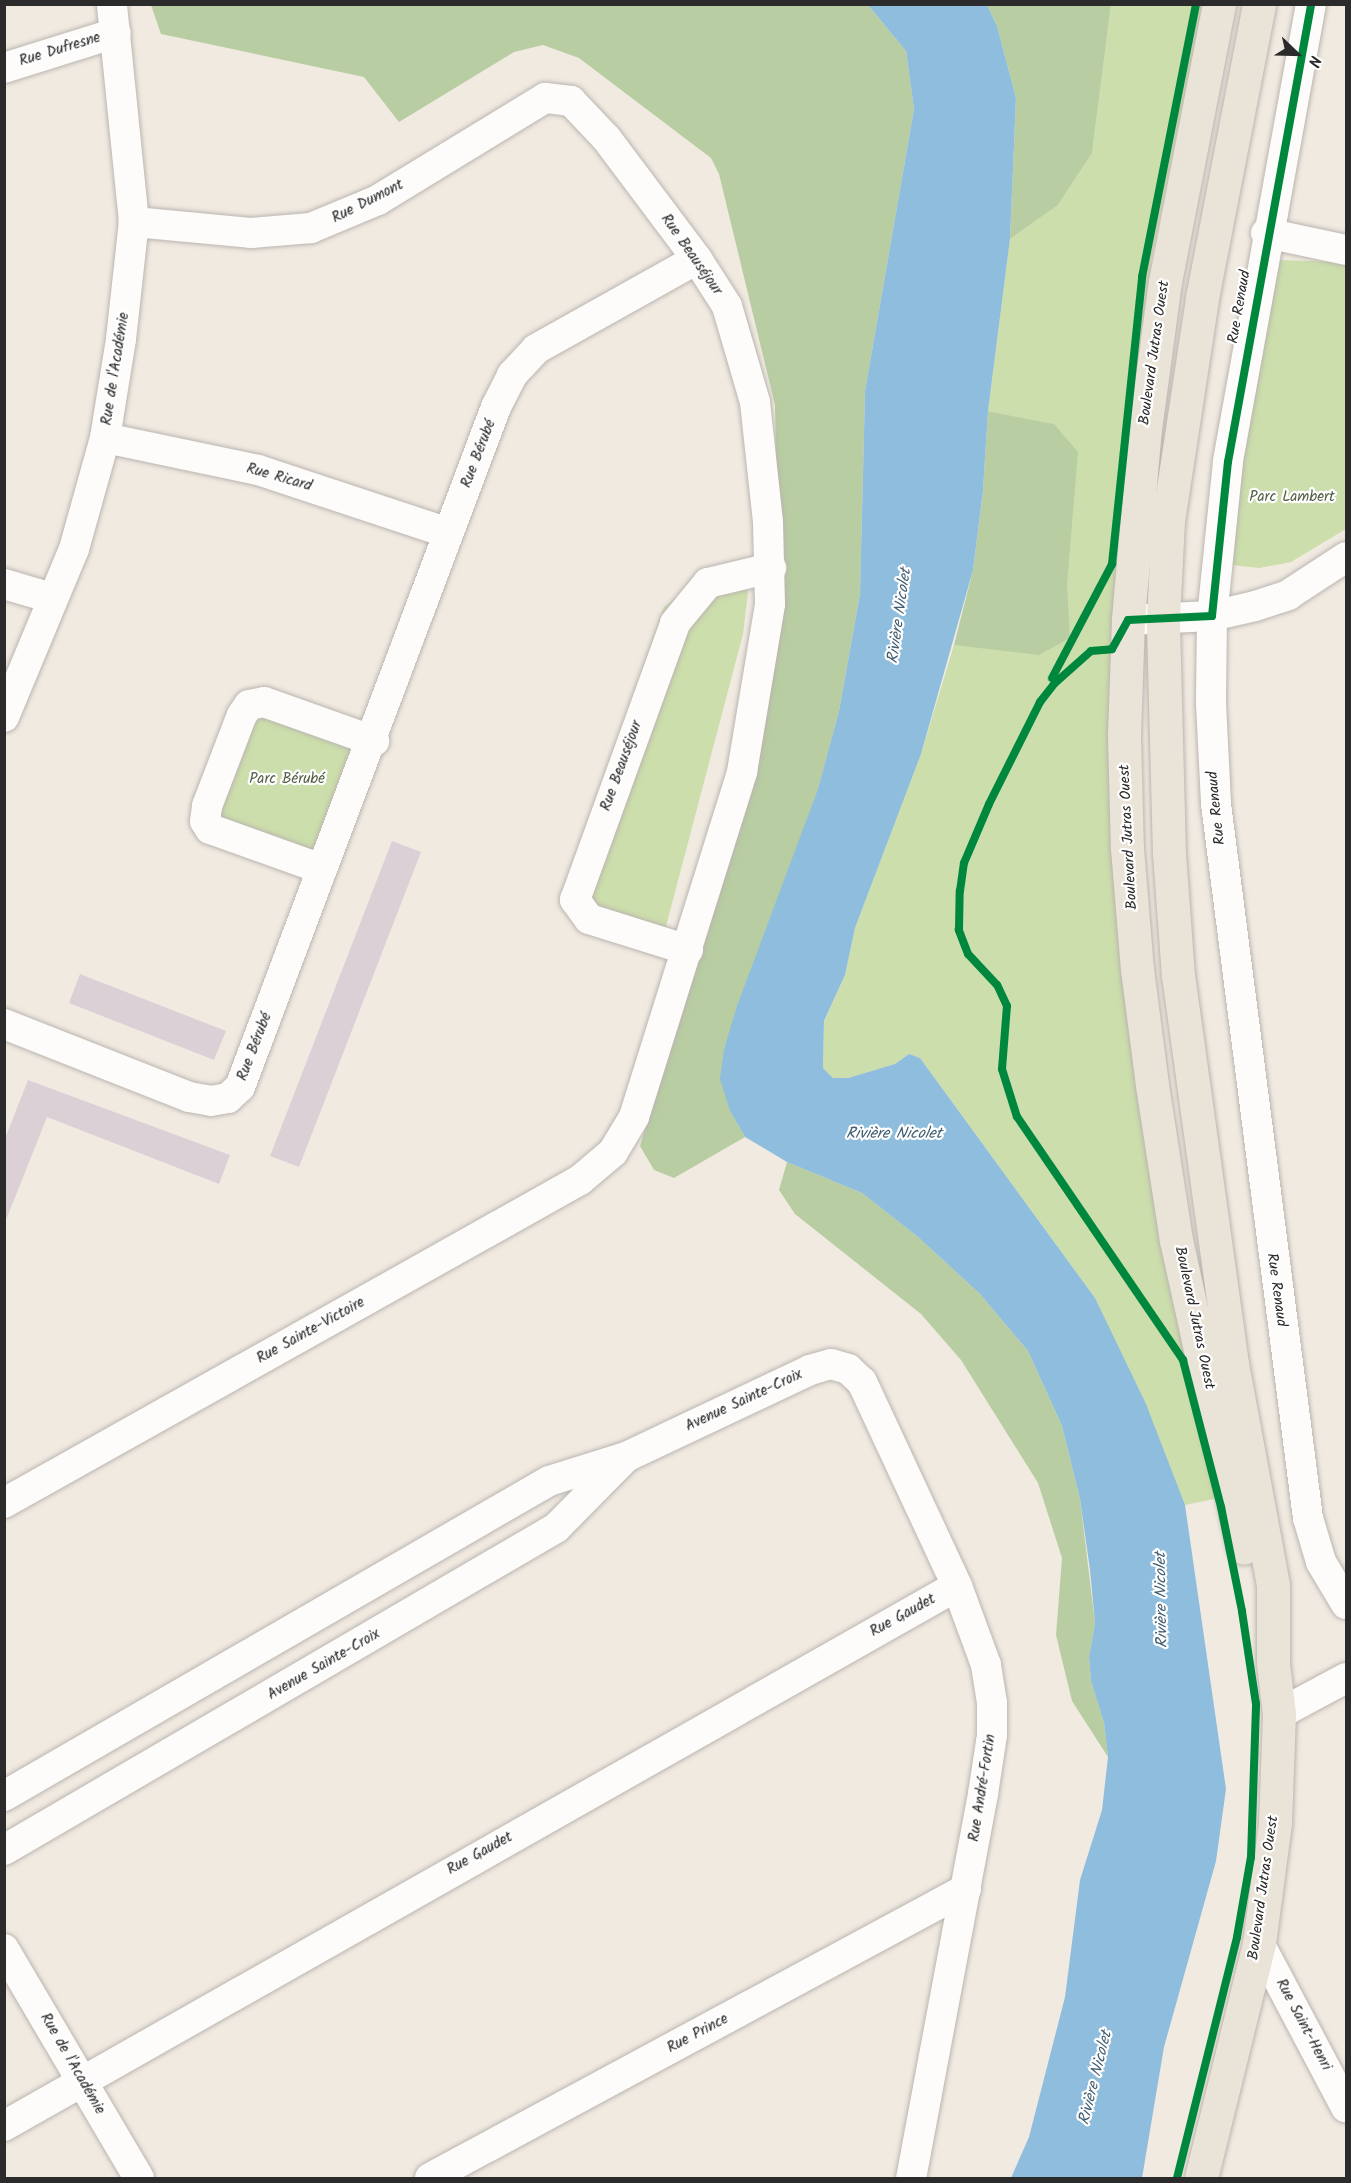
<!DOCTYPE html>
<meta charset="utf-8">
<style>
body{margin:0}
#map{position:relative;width:1351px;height:2183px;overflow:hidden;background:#f1eae1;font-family:Kalam,sans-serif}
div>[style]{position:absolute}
.green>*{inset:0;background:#ccdeab}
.forest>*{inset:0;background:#b8cda2}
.water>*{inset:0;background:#8fbddd}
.building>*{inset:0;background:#dcd0d7}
.roads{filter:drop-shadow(0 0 2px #bab5b0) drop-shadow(0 0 2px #bab5b0)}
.minor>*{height:30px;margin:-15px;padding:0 15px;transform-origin:15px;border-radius:15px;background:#fdfcfa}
.major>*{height:33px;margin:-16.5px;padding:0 16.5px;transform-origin:16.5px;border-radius:16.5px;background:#eae3d8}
.cycleway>*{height:8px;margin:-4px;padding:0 4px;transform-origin:4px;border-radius:4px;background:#00873e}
span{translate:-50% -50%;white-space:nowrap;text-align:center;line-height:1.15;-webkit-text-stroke:4.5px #fff;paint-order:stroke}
.street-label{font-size:15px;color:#2b2b2b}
.park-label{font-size:15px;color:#525e44}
.water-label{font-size:16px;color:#425e71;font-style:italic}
.frame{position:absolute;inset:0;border:6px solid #2b2b2b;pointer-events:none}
.north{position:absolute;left:1267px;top:24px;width:60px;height:60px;-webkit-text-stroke:4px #fff;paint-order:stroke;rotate:113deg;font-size:16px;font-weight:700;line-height:24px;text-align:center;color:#2b2b2b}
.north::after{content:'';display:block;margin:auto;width:21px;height:27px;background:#2b2b2b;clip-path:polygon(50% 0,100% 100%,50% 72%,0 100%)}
</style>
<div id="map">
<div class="green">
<i style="clip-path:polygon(1111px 5px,1203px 5px,1151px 261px,1114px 609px,1113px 819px,1224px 1497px,1185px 1505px,1095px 1298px,920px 1058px,909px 1054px,895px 1064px,848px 1078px,833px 1078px,823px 1068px,824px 1022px,845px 975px,855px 928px,921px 754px,954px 645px,986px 648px,1070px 638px,1054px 424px,988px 411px,1010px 239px,1058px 205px,1092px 153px)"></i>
<i style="clip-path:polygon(1275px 260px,1346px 262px,1346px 529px,1291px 562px,1259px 568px,1232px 565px,1240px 471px)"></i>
<i style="clip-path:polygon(744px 573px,748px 593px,743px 634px,665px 930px,579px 904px,570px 872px,664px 607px,686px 591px)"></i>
<i style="clip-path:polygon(249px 705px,357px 735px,322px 869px,210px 829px)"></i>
</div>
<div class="forest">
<i style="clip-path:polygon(151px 5px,868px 5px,906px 51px,914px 109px,865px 391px,860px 594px,839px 711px,818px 790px,724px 1049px,730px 1111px,745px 1137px,674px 1178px,654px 1170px,640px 1146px,752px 770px,778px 574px,775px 405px,719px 174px,711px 158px,579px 58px,543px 45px,514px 52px,399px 122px,364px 77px,161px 34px)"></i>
<i style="clip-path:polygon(987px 5px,1111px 5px,1092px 153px,1058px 205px,1010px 239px,1016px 98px,997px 26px)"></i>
<i style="clip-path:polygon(988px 411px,1054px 424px,1078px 452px,1067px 584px,1070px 638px,1039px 655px,954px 645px,973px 570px,983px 491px)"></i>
<i style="clip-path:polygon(787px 1162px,862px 1193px,918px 1237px,980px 1294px,1028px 1351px,1062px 1426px,1080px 1499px,1095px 1623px,1089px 1657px,1091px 1681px,1104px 1723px,1108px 1757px,1072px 1701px,1056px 1635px,1062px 1558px,1038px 1483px,961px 1360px,921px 1314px,795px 1214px,779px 1190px)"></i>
</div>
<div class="water">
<i style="clip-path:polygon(868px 5px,987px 5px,997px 26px,1016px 98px,1010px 239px,988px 411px,983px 491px,973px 570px,921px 754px,855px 928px,845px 975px,824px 1021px,823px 1068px,833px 1078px,848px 1078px,895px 1064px,909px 1054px,920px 1058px,1095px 1298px,1146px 1404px,1185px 1505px,1226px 1789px,1216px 1861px,1164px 2047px,1142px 2178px,1011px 2178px,1029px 2137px,1065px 1997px,1080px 1880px,1102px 1810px,1108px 1757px,1104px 1723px,1091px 1681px,1089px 1657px,1095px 1623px,1090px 1570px,1080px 1499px,1062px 1426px,1028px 1351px,980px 1294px,918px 1237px,862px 1193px,787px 1162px,745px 1137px,730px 1111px,720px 1079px,724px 1049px,737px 1006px,818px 789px,839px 711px,860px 594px,865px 391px,914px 109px,906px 51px)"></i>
</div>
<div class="building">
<i style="clip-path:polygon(392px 841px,421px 852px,299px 1167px,270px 1156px)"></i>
<i style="clip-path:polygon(80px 974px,226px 1031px,214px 1060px,69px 1003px)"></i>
<i style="clip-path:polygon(28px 1080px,230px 1155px,219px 1184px,47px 1117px,4px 1225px,4px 1141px)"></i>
</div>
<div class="roads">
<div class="minor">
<i style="left:1311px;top:4px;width:465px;rotate:100.3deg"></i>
<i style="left:1228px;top:462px;width:155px;rotate:95.9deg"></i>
<i style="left:1212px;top:616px;width:88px;rotate:90.7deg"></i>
<i style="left:1211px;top:704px;width:100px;rotate:87.1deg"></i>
<i style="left:1216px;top:804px;width:720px;rotate:82.66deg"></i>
<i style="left:1308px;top:1518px;width:46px;rotate:73.5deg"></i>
<i style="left:1321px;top:1562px;width:49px;rotate:59.2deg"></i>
<i style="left:4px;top:68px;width:117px;rotate:-17.4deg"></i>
<i style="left:1266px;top:233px;width:82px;rotate:12deg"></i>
<i style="left:105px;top:438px;width:156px;rotate:11.8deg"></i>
<i style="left:258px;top:470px;width:200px;rotate:18.3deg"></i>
<i style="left:4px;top:584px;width:50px;rotate:16.3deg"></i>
<i style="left:1128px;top:620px;width:84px;rotate:-2.7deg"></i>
<i style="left:1212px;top:616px;width:44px;rotate:-13.1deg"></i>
<i style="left:1255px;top:606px;width:35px;rotate:-18deg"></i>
<i style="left:1288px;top:595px;width:69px;rotate:-33.2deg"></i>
<i style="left:4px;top:717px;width:182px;rotate:-67.4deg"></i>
<i style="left:74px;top:549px;width:115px;rotate:-74.4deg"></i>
<i style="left:105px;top:438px;width:100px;rotate:-80.8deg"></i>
<i style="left:121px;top:339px;width:118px;rotate:-83.7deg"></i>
<i style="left:134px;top:222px;width:219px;rotate:-95.8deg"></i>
<i style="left:322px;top:869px;width:119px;rotate:-160.3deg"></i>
<i style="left:210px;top:829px;width:9px;rotate:-122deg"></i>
<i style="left:205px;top:821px;width:15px;rotate:-82deg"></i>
<i style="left:207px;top:806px;width:97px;rotate:-69deg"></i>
<i style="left:242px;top:715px;width:12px;rotate:-55deg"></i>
<i style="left:249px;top:705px;width:15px;rotate:-11deg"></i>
<i style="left:264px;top:702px;width:117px;rotate:19.5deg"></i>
<i style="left:688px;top:950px;width:104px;rotate:-162.6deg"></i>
<i style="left:589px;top:919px;width:24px;rotate:-126deg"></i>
<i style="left:575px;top:900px;width:294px;rotate:-70.1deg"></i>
<i style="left:675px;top:623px;width:52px;rotate:-50.5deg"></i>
<i style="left:708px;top:583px;width:65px;rotate:-13.4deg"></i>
<i style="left:4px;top:1024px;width:199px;rotate:21.5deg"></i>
<i style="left:189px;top:1097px;width:22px;rotate:10deg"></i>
<i style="left:211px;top:1101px;width:17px;rotate:-10deg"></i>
<i style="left:228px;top:1098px;width:16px;rotate:-43deg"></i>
<i style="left:240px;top:1087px;width:727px;rotate:-69.37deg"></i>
<i style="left:496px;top:407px;width:36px;rotate:-63deg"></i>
<i style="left:512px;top:375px;width:35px;rotate:-47deg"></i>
<i style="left:536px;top:349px;width:184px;rotate:-29.2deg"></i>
<i style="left:4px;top:1503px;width:660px;rotate:-29.28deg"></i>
<i style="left:580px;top:1180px;width:43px;rotate:-40.3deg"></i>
<i style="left:613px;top:1152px;width:41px;rotate:-59deg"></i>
<i style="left:634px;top:1117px;width:362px;rotate:-72.6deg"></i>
<i style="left:742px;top:772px;width:170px;rotate:-80.5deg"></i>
<i style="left:770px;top:604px;width:82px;rotate:-91.4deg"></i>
<i style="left:768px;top:522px;width:121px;rotate:-96.2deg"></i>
<i style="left:755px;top:402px;width:100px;rotate:-106.3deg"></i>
<i style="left:727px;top:306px;width:56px;rotate:-122.6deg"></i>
<i style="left:697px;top:259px;width:151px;rotate:-126.9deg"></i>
<i style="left:606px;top:138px;width:51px;rotate:-133.4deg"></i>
<i style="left:571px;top:101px;width:26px;rotate:-173deg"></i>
<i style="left:545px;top:98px;width:196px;rotate:148.6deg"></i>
<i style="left:378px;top:200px;width:73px;rotate:157.3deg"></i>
<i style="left:311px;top:228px;width:60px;rotate:175.2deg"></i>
<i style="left:251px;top:233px;width:118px;rotate:-174.6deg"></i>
<i style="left:1279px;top:1714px;width:76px;rotate:-28.2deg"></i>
<i style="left:4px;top:1796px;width:629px;rotate:-30.03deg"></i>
<i style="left:549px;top:1481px;width:81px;rotate:-17.3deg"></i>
<i style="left:626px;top:1457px;width:204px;rotate:-25.3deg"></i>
<i style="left:810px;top:1370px;width:22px;rotate:-16deg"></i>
<i style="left:831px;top:1364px;width:18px;rotate:16deg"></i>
<i style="left:848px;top:1369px;width:19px;rotate:43deg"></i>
<i style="left:862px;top:1382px;width:225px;rotate:65deg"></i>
<i style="left:957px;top:1586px;width:84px;rotate:69.8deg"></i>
<i style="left:986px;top:1665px;width:38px;rotate:81deg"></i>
<i style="left:992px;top:1703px;width:32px;rotate:90deg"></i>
<i style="left:992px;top:1735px;width:60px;rotate:98.7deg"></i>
<i style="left:983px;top:1794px;width:391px;rotate:100.6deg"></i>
<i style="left:4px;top:1850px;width:639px;rotate:-30.26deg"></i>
<i style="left:556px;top:1528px;width:97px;rotate:-45.4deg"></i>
<i style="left:1259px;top:1943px;width:186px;rotate:62.1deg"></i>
<i style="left:4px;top:1949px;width:266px;rotate:59.5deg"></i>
<i style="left:4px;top:2126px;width:1095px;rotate:-29.54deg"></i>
<i style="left:430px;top:2178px;width:609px;rotate:-28.33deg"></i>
</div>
<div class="major">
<i style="left:1219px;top:4px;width:282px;rotate:101deg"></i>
<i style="left:1165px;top:281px;width:148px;rotate:97.7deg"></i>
<i style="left:1145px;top:428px;width:193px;rotate:95.1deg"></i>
<i style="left:1128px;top:620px;width:116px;rotate:92deg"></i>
<i style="left:1124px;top:736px;width:112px;rotate:88.5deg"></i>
<i style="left:1127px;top:848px;width:121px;rotate:85.3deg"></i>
<i style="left:1137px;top:969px;width:117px;rotate:82.6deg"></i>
<i style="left:1152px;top:1085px;width:157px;rotate:81.2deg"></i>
<i style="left:1176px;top:1240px;width:315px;rotate:77.6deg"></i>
<i style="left:1201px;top:2178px;width:242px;rotate:-76.1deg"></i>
<i style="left:1259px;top:1943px;width:121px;rotate:-82.4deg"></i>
<i style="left:1275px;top:1823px;width:109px;rotate:-87.9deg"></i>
<i style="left:1279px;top:1714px;width:50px;rotate:-96.8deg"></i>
<i style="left:1273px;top:1664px;width:79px;rotate:-90deg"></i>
<i style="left:1273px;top:1585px;width:225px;rotate:-100.5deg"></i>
<i style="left:1232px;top:1364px;width:392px;rotate:-97.9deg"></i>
<i style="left:1178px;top:976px;width:122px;rotate:-94.2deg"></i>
<i style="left:1169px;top:854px;width:235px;rotate:-91.5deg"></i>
<i style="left:1163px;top:619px;width:98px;rotate:-87.1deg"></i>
<i style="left:1168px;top:521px;width:226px;rotate:-81.3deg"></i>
<i style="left:1202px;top:298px;width:299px;rotate:-79deg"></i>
</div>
</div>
<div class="cycleway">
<i style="left:1052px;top:678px;width:129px;rotate:-62.2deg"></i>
<i style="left:1112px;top:564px;width:289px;rotate:-84deg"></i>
<i style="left:1142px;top:277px;width:278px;rotate:-78.8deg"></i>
<i style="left:1177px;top:2178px;width:248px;rotate:-76deg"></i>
<i style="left:1237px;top:1937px;width:81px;rotate:-80.1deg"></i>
<i style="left:1251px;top:1857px;width:153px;rotate:-88.1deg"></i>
<i style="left:1256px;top:1704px;width:94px;rotate:-98.6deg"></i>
<i style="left:1242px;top:1611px;width:106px;rotate:-101.4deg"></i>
<i style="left:1221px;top:1507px;width:152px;rotate:-104.5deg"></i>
<i style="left:1183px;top:1360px;width:294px;rotate:-124.3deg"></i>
<i style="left:1017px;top:1117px;width:50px;rotate:-107.4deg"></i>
<i style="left:1002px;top:1069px;width:63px;rotate:-85.5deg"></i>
<i style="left:1007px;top:1006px;width:23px;rotate:-115deg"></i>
<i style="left:997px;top:985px;width:42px;rotate:-133.1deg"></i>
<i style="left:968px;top:954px;width:26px;rotate:-111deg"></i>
<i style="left:959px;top:930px;width:39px;rotate:-89deg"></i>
<i style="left:960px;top:891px;width:28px;rotate:-82deg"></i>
<i style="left:964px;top:863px;width:64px;rotate:-67deg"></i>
<i style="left:989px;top:804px;width:114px;rotate:-63.4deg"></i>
<i style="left:1040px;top:702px;width:24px;rotate:-52deg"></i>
<i style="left:1055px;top:683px;width:48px;rotate:-41.6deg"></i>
<i style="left:1091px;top:651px;width:21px;rotate:-5deg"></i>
<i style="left:1112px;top:649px;width:33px;rotate:-61deg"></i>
<i style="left:1128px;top:620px;width:84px;rotate:-2.7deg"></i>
<i style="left:1212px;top:616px;width:155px;rotate:-84.1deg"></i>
<i style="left:1228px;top:462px;width:465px;rotate:-79.7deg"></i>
</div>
<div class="street-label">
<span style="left:60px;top:50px;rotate:-17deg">Rue Dufresne</span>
<span style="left:368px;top:202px;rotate:-27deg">Rue Dumont</span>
<span style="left:691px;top:255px;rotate:55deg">Rue Beauséjour</span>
<span style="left:1240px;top:307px;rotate:-80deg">Rue Renaud</span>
<span style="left:1155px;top:353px;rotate:-82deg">Boulevard Jutras Ouest</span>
<span style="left:116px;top:369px;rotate:-81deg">Rue de l'Académie</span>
<span style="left:479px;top:454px;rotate:-69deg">Rue Bérubé</span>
<span style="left:279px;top:478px;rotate:16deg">Rue Ricard</span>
<span style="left:622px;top:766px;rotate:-70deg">Rue Beauséjour</span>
<span style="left:1217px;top:808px;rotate:-96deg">Rue Renaud</span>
<span style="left:1129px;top:837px;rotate:-93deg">Boulevard Jutras Ouest</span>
<span style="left:255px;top:1047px;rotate:-69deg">Rue Bérubé</span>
<span style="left:1276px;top:1290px;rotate:82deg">Rue Renaud</span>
<span style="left:1194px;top:1318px;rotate:78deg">Boulevard Jutras Ouest</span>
<span style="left:311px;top:1331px;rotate:-29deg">Rue Sainte-Victoire</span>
<span style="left:744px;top:1401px;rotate:-25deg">Avenue Sainte-Croix</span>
<span style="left:903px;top:1616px;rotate:-29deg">Rue Gaudet</span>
<span style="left:324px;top:1665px;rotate:-30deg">Avenue Sainte-Croix</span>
<span style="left:983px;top:1788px;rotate:-81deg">Rue André-Fortin</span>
<span style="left:480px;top:1854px;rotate:-29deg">Rue Gaudet</span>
<span style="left:1264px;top:1888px;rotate:-82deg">Boulevard Jutras Ouest</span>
<span style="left:1303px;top:2025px;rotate:62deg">Rue Saint-Henri</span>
<span style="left:698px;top:2034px;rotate:-28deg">Rue Prince</span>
<span style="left:72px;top:2064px;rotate:60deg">Rue de l'Académie</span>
</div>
<div class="park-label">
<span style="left:1292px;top:498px">Parc Lambert</span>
<span style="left:287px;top:780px">Parc Bérubé</span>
</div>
<div class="water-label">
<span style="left:900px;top:616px;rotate:-82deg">Rivière Nicolet</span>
<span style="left:894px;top:1134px">Rivière Nicolet</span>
<span style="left:1162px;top:1600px;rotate:-91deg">Rivière Nicolet</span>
<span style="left:1096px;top:2078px;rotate:-76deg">Rivière Nicolet</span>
</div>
<div class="frame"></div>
<div class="north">N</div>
</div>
